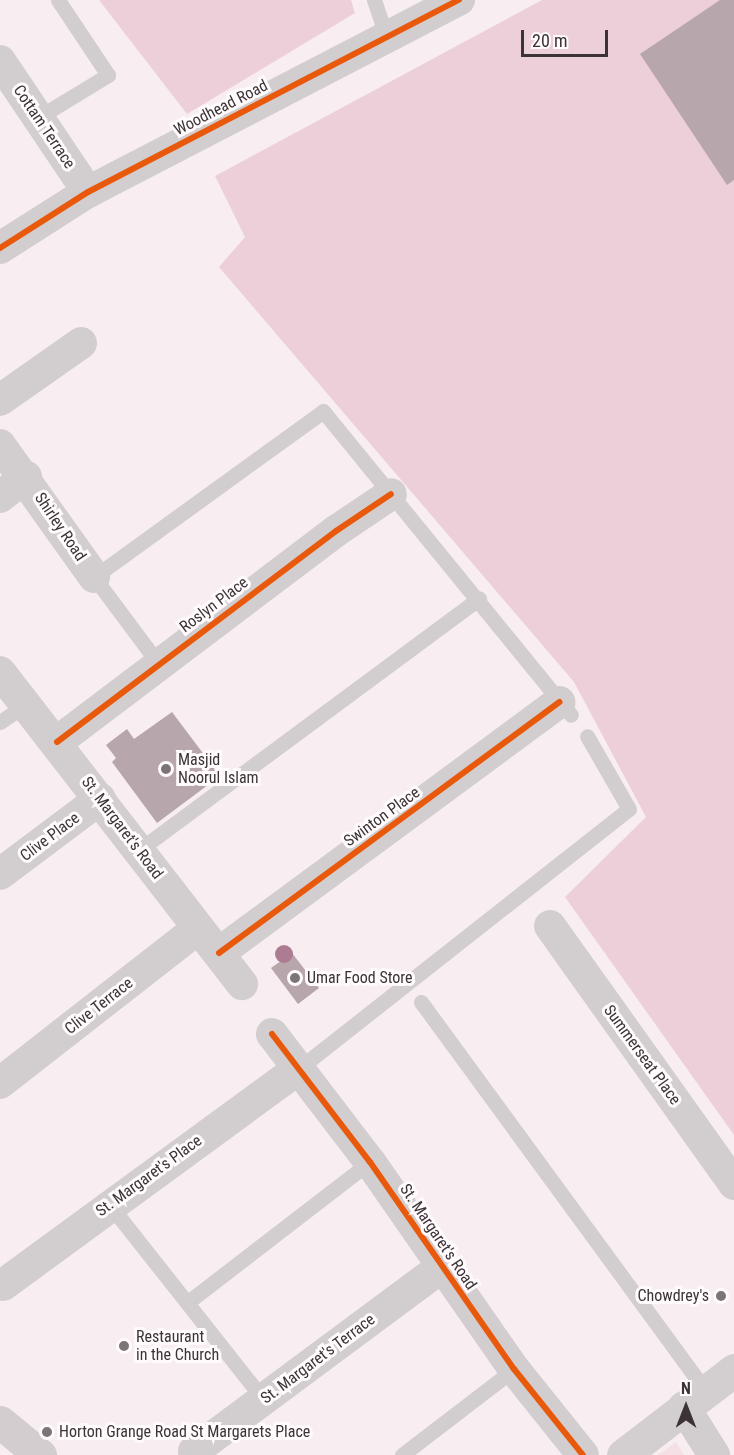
<!DOCTYPE html>
<style>
body{margin:0}
#map{position:relative;width:734px;height:1455px;overflow:hidden;background:#f8edf0;font-family:"Roboto Condensed",sans-serif}
div>[style]{position:absolute}
.built>*{inset:0;background:#f5e0e6}
.green>*{inset:0;background:#edcfd9}
.building>*{inset:0;background:#b7a6ac}
.lane>*{height:15px;margin:-7.5px;padding:0 7.5px;transform-origin:7.5px;border-radius:7.5px;background:#d2ced0}
.street>*{height:32px;margin:-16px;padding:0 16px;transform-origin:16px;border-radius:16px;background:#d2ced0}
.secondary>*{height:33px;margin:-16.5px;padding:0 16.5px;transform-origin:16.5px;border-radius:16.5px;background:#d3ced0}
.primary>*{height:33px;margin:-16.5px;padding:0 16.5px;transform-origin:16.5px;border-radius:16.5px;background:#d4cdcf}
.cycleway>*{height:6px;margin:-3px;padding:0 3px;transform-origin:3px;border-radius:3px;background:#e8590c}
.trees>*{width:18px;height:18px;margin:-9px;border-radius:50%;background:#ad7c92}
.dots>*{width:16px;height:16px;translate:-50% -50%;box-sizing:border-box;border:3px solid #fffafc;border-radius:50%}
span{translate:-50% -50%;white-space:nowrap;text-align:center;line-height:1.15;-webkit-text-stroke:6px #fffafc;paint-order:stroke}
.street-label{font-size:16px;color:#3b3336}
.poi-label{font-size:16px;color:#3b3336}
.left{translate:0 -50%;text-align:left}
.right{translate:-100% -50%;text-align:right}
.north{position:absolute;left:656px;top:1377px;width:60px;height:60px;-webkit-text-stroke:4px #fffafc;paint-order:stroke;rotate:0deg;font-size:16px;font-weight:700;line-height:24px;text-align:center;color:#3b3336}
.north::after{content:'';display:block;margin:auto;width:21px;height:27px;background:#3b3336;clip-path:polygon(50% 0,100% 100%,50% 72%,0 100%)}
.scale{position:absolute;left:521px;top:30px;width:87px;height:27px;box-sizing:border-box;border:3px solid #3b3336;border-top:0;padding-left:8px;font-size:18px;line-height:21px;white-space:nowrap;color:#3b3336;-webkit-text-stroke:4px #fffafc;paint-order:stroke}
</style>
<div id="map">
<div class="built">
<i style="clip-path:polygon(676px 1442px,684px 1455px,658px 1455px)"></i>
</div>
<div class="green">
<i style="clip-path:polygon(99px 0,351px 0,355px 13px,187px 114px)"></i>
<i style="clip-path:polygon(542px 0,734px 0,734px 1135px,565px 897px,646px 817px,574px 682px,219px 267px,245px 237px,215px 176px)"></i>
</div>
<div class="building">
<i style="clip-path:polygon(720px 0,734px 0,734px 180px,727px 185px,640px 54px)"></i>
<i style="clip-path:polygon(172px 712px,220px 776px,157px 823px,112px 762px,116px 758px,106px 745px,127px 729px,134px 739px)"></i>
<i style="clip-path:polygon(292px 953px,319px 988px,298px 1004px,271px 968px)"></i>
</div>
<div class="lane">
<i style="left:374px;top:0;width:40px;rotate:71.1deg"></i>
<i style="left:39px;top:117px;width:81px;rotate:-31.3deg"></i>
<i style="left:108px;top:75px;width:90px;rotate:-123.7deg"></i>
<i style="left:158px;top:663px;width:107px;rotate:-126.7deg"></i>
<i style="left:94px;top:577px;width:283px;rotate:-35.9deg"></i>
<i style="left:323px;top:411px;width:392px;rotate:50.8deg"></i>
<i style="left:0;top:722px;width:29px;rotate:-34deg"></i>
<i style="left:139px;top:850px;width:423px;rotate:-36.5deg"></i>
<i style="left:421px;top:1002px;width:482px;rotate:53.8deg"></i>
<i style="left:297px;top:1070px;width:422px;rotate:-38.2deg"></i>
<i style="left:629px;top:809px;width:84px;rotate:-119.9deg"></i>
<i style="left:109px;top:1204px;width:250px;rotate:51.7deg"></i>
<i style="left:188px;top:1302px;width:230px;rotate:-37.6deg"></i>
<i style="left:402px;top:1455px;width:141px;rotate:-37.5deg"></i>
</div>
<div class="street">
<i style="left:0;top:61px;width:158px;rotate:56.1deg"></i>
<i style="left:0;top:248px;width:104px;rotate:-32.5deg"></i>
<i style="left:88px;top:192px;width:418px;rotate:-27.4deg"></i>
<i style="left:0;top:400px;width:99px;rotate:-35.1deg"></i>
<i style="left:0;top:445px;width:162px;rotate:54.5deg"></i>
<i style="left:0;top:497px;width:33px;rotate:-38deg"></i>
<i style="left:0;top:672px;width:395px;rotate:52.2deg"></i>
<i style="left:57px;top:742px;width:350px;rotate:-37.1deg"></i>
<i style="left:336px;top:531px;width:66px;rotate:-33.9deg"></i>
<i style="left:0;top:874px;width:125px;rotate:-36.9deg"></i>
<i style="left:550px;top:926px;width:317px;rotate:54.5deg"></i>
<i style="left:219px;top:953px;width:423px;rotate:-36.4deg"></i>
<i style="left:272px;top:1034px;width:161px;rotate:52.6deg"></i>
<i style="left:370px;top:1162px;width:252px;rotate:55.2deg"></i>
<i style="left:514px;top:1369px;width:110px;rotate:51.3deg"></i>
<i style="left:0;top:1083px;width:250px;rotate:-38deg"></i>
<i style="left:3px;top:1285px;width:364px;rotate:-36.2deg"></i>
<i style="left:684px;top:1407px;width:57px;rotate:58deg"></i>
<i style="left:194px;top:1451px;width:309px;rotate:-36.6deg"></i>
</div>
<div class="secondary">
<i style="left:623px;top:1455px;width:140px;rotate:-37.4deg"></i>
</div>
<div class="primary">
<i style="left:0;top:1422px;width:52px;rotate:39.5deg"></i>
</div>
<div class="cycleway">
<i style="left:0;top:248px;width:104px;rotate:-32.5deg"></i>
<i style="left:88px;top:192px;width:418px;rotate:-27.4deg"></i>
<i style="left:57px;top:742px;width:350px;rotate:-37.1deg"></i>
<i style="left:336px;top:531px;width:66px;rotate:-33.9deg"></i>
<i style="left:219px;top:953px;width:423px;rotate:-36.4deg"></i>
<i style="left:272px;top:1034px;width:161px;rotate:52.6deg"></i>
<i style="left:370px;top:1162px;width:252px;rotate:55.2deg"></i>
<i style="left:514px;top:1369px;width:110px;rotate:51.3deg"></i>
</div>
<div class="trees">
<i style="left:284px;top:954px"></i>
</div>
<div class="dots">
<i style="left:166px;top:769px;background:#7d7477"></i>
<i style="left:295px;top:978px;background:#7d7477"></i>
<i style="left:721px;top:1296px;background:#7d7477"></i>
<i style="left:124px;top:1346px;background:#7d7477"></i>
<i style="left:47px;top:1432px;background:#7d7477"></i>
</div>
<div class="street-label">
<span style="left:221px;top:108px;rotate:-27deg">Woodhead Road</span>
<span style="left:44px;top:127px;rotate:56deg">Cottam Terrace</span>
<span style="left:60px;top:527px;rotate:56deg">Shirley Road</span>
<span style="left:214px;top:605px;rotate:-37deg">Roslyn Place</span>
<span style="left:382px;top:817px;rotate:-36deg">Swinton Place</span>
<span style="left:122px;top:828px;rotate:53deg">St. Margaret's Road</span>
<span style="left:50px;top:837px;rotate:-37deg">Clive Place</span>
<span style="left:99px;top:1006px;rotate:-38deg">Clive Terrace</span>
<span style="left:642px;top:1055px;rotate:54deg">Summerseat Place</span>
<span style="left:149px;top:1176px;rotate:-36deg">St. Margaret's Place</span>
<span style="left:438px;top:1237px;rotate:56deg">St. Margaret's Road</span>
<span style="left:318px;top:1359px;rotate:-37deg">St. Margaret's Terrace</span>
</div>
<div class="poi-label">
<span class="left" style="left:178px;top:769px">Masjid<br>Noorul Islam</span>
<span class="left" style="left:307px;top:978px">Umar Food Store</span>
<span class="right" style="left:709px;top:1296px">Chowdrey's</span>
<span class="left" style="left:136px;top:1346px">Restaurant<br>in the Church</span>
<span class="left" style="left:59px;top:1432px">Horton Grange Road St Margarets Place</span>
</div>
<div class="north">N</div>
<div class="scale">20 m</div>
</div>
